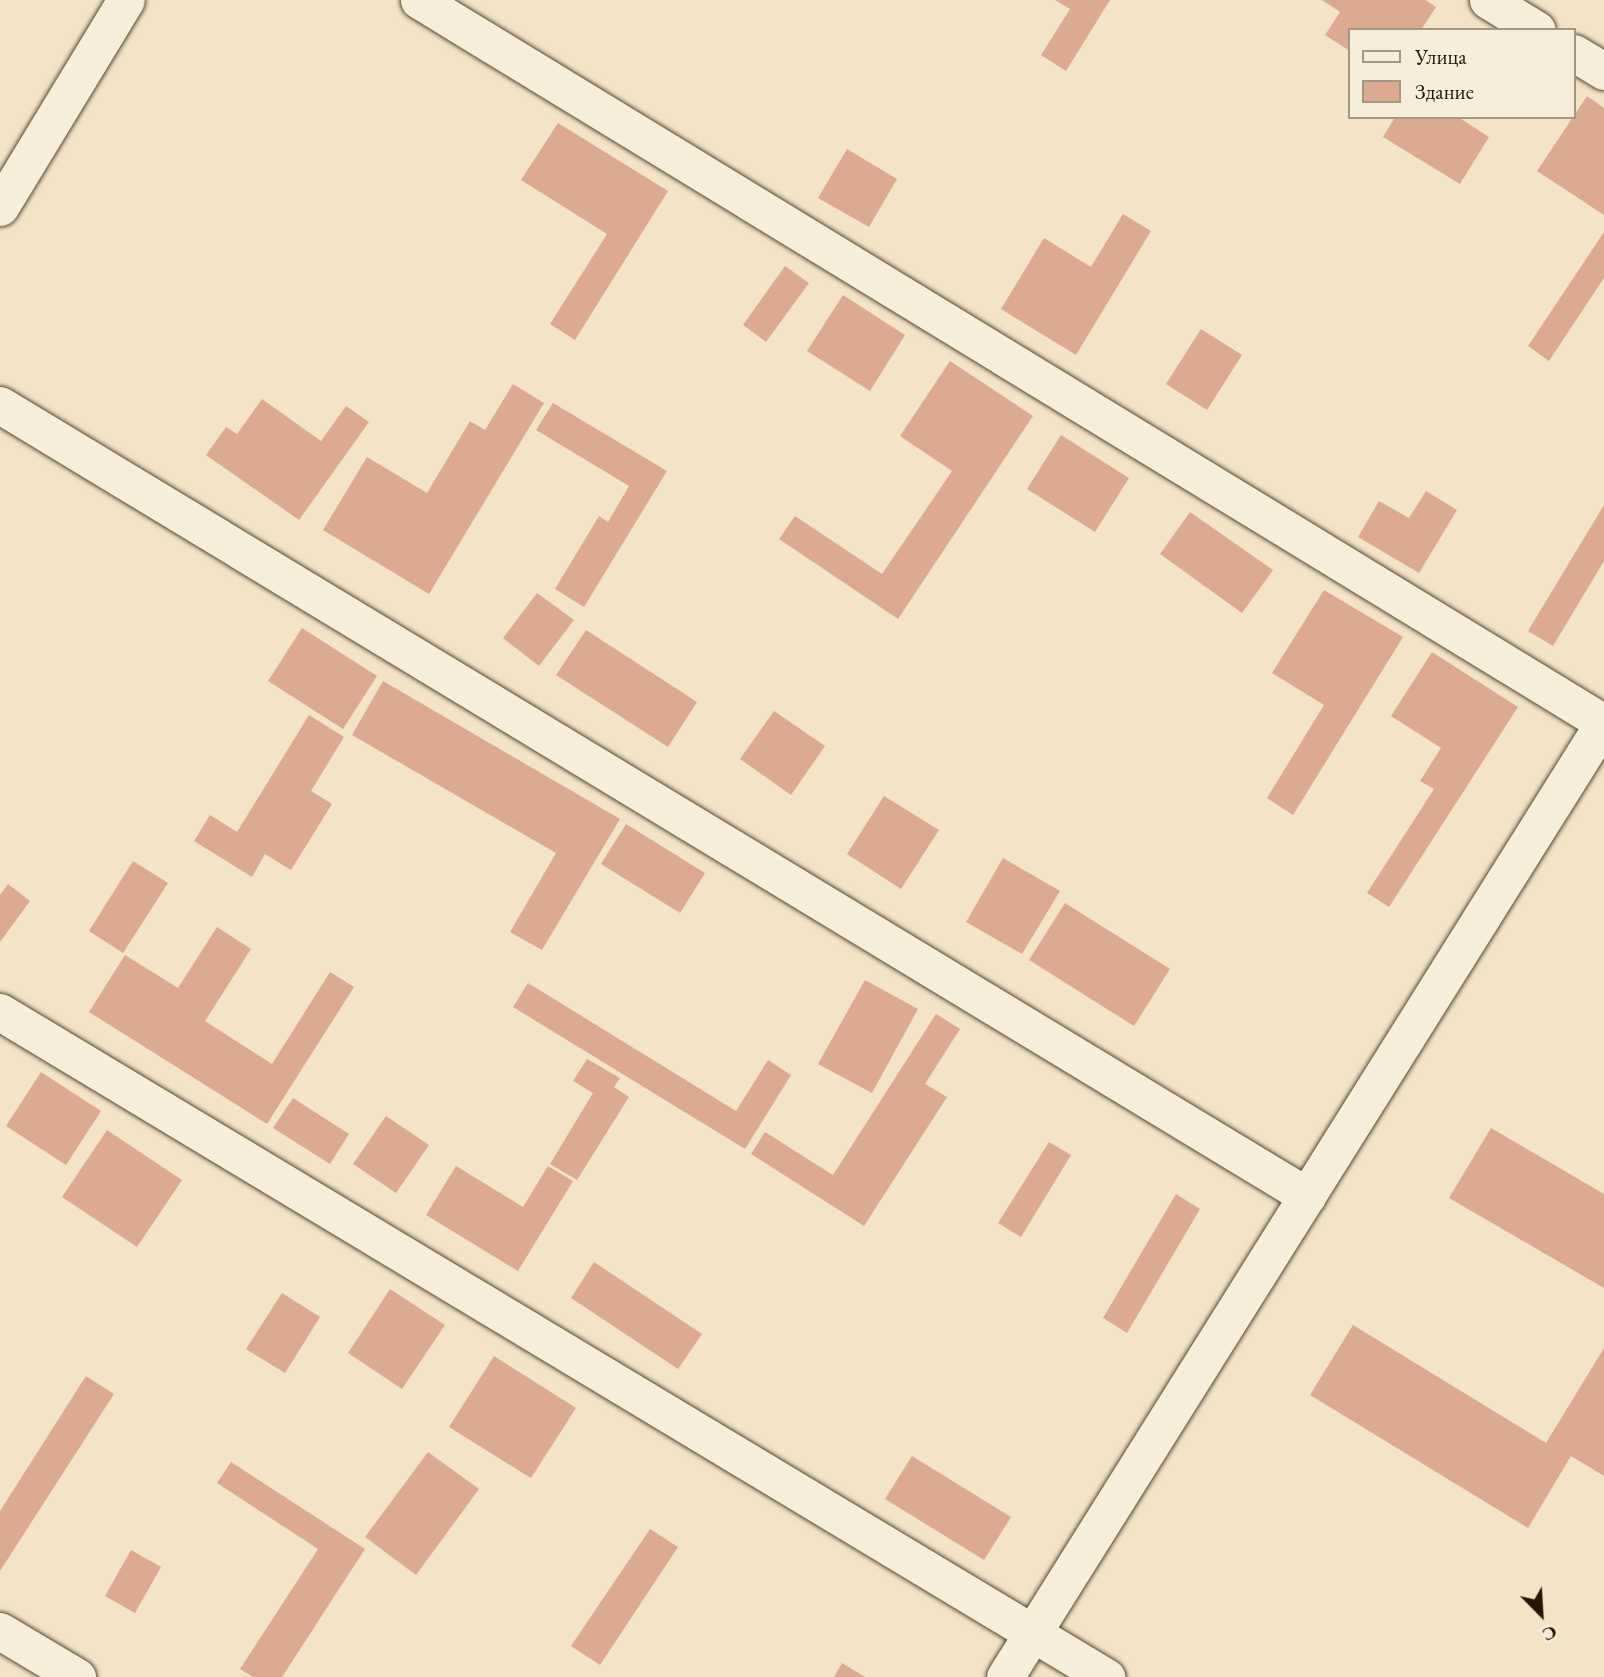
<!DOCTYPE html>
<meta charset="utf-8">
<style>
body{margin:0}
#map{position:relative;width:1604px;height:1677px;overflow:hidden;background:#f3e4c7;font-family:"EB Garamond",serif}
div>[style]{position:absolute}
.building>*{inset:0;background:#dbaa90}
.roads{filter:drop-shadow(0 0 2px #584a35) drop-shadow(0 0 2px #584a35)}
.minor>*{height:37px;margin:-18.5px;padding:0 18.5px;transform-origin:18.5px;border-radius:18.5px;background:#f7eddb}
span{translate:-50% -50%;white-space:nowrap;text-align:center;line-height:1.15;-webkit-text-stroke:5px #f7eddb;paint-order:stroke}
.legend{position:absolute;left:1348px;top:28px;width:228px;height:91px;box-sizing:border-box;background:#f7eddb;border:2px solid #a39785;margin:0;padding:9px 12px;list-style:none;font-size:21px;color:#251604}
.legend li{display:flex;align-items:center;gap:14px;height:35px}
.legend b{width:35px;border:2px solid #a39785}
.north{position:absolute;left:1506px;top:1579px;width:70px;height:70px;-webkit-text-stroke:5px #f7eddb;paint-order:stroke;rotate:156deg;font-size:19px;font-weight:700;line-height:28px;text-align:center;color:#251604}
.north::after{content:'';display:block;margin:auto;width:24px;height:32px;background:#251604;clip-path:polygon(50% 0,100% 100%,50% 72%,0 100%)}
</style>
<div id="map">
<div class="building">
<i style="clip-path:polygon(1055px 0,1110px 0,1066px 71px,1041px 55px,1070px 9px)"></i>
<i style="clip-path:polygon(1322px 0,1426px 0,1436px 7px,1421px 30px,1350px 30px,1350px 51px,1325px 35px,1340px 12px)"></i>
<i style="clip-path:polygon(1587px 96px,1604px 108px,1604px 215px,1537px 171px)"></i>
<i style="clip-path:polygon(1395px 117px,1458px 117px,1489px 137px,1460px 184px,1383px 137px)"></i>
<i style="clip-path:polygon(558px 123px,668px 191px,575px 340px,550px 324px,607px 234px,521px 180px)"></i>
<i style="clip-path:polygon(847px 149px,897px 179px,869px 227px,818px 198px)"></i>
<i style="clip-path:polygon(1123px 214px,1151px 231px,1076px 355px,1001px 309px,1044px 238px,1091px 267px)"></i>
<i style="clip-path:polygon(1604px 232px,1604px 278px,1549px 361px,1528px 346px)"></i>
<i style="clip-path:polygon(785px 266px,809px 283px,766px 342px,743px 325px)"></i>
<i style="clip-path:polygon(843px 295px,905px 335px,870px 391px,807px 351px)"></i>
<i style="clip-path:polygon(1201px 329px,1242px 355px,1207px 410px,1166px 384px)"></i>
<i style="clip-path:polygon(950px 361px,1033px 416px,898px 619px,779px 539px,795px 516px,882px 574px,952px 471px,900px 436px)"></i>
<i style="clip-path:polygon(513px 384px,544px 403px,429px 594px,323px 530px,367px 457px,427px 493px,470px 421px,485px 430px)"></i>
<i style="clip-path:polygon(262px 399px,321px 441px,346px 406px,369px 422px,299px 520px,206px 455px,226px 427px,237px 434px)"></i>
<i style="clip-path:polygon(553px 403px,667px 471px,584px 607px,555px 589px,599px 516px,608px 522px,629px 486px,536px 430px)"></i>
<i style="clip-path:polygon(1061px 435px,1129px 478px,1095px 532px,1027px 489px)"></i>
<i style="clip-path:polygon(1426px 491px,1457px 510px,1419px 573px,1358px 537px,1379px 501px,1409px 518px)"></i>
<i style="clip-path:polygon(1604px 505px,1604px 561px,1553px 646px,1528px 631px)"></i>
<i style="clip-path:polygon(1190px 512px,1273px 570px,1242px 613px,1160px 554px)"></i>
<i style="clip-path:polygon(1324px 590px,1403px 637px,1293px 815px,1267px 798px,1324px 705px,1272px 673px)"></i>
<i style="clip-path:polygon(537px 593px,574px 620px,539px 666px,503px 638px)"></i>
<i style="clip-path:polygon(302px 628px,377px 676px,343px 729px,268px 681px)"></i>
<i style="clip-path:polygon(586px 630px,697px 702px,668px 747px,556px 675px)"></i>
<i style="clip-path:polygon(1432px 652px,1518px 707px,1389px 907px,1367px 893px,1434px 789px,1420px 781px,1441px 748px,1391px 716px)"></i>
<i style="clip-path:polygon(383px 681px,620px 819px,542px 950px,510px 932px,556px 853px,352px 735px)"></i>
<i style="clip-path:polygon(774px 711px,825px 746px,791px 795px,740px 759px)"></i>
<i style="clip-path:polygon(309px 715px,344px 737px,311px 791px,332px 804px,291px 870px,265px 854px,252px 877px,194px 841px,210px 815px,237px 832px)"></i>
<i style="clip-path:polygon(884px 796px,939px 830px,901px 889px,847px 854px)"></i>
<i style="clip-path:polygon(626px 824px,705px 873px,680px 913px,601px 864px)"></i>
<i style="clip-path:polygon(1003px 858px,1060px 891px,1022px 954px,966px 922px)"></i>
<i style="clip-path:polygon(133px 861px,168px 883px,123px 953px,89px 931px)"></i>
<i style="clip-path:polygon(8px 884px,30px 901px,0 942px,0 895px)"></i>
<i style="clip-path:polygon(1065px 903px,1170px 969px,1134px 1026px,1029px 960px)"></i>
<i style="clip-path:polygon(217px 927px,251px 949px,205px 1021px,272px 1064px,330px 972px,354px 987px,267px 1124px,89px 1012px,125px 955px,178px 988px)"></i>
<i style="clip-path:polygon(865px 980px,918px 1009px,872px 1093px,818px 1064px)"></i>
<i style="clip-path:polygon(528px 983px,736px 1111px,768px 1060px,791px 1075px,745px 1149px,513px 1007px)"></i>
<i style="clip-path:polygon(936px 1014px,960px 1029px,925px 1084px,947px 1097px,864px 1226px,751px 1154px,765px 1132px,833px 1175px)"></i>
<i style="clip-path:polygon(587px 1059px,620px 1078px,614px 1087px,629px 1097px,577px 1180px,550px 1164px,593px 1093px,573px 1081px)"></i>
<i style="clip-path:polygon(41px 1072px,101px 1111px,66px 1165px,6px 1126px)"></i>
<i style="clip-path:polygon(293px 1098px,349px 1134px,330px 1164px,273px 1128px)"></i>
<i style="clip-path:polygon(386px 1116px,429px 1145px,396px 1193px,353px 1164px)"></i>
<i style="clip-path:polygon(1491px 1128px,1604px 1194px,1604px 1288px,1449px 1198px)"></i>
<i style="clip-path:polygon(107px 1130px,182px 1180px,137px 1247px,62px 1197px)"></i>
<i style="clip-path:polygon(1049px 1142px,1071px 1155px,1021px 1237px,998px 1223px)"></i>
<i style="clip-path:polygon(456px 1166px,523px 1207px,548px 1166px,573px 1181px,518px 1271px,426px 1215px)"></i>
<i style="clip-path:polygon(1176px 1194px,1200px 1209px,1127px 1333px,1103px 1318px)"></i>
<i style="clip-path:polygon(594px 1262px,702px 1334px,678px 1369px,571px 1298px)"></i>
<i style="clip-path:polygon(390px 1289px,445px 1325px,402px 1389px,348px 1353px)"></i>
<i style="clip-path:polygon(282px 1293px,320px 1317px,285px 1373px,246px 1349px)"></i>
<i style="clip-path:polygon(1353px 1325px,1546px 1443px,1604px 1348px,1604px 1476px,1571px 1456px,1528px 1528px,1310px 1395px)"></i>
<i style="clip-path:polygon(494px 1356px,576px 1408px,531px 1478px,449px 1427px)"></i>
<i style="clip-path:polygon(86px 1376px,114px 1394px,0 1571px,0 1511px)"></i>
<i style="clip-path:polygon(428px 1452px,479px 1489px,416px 1575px,365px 1537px)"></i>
<i style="clip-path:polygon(912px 1456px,1011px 1517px,984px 1560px,885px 1499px)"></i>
<i style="clip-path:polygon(231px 1462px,365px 1549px,282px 1677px,253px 1677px,240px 1669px,318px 1549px,217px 1483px)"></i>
<i style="clip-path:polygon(650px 1529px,678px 1547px,600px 1665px,571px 1646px)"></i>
<i style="clip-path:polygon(131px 1550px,161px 1567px,135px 1613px,105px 1596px)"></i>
<i style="clip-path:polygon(842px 1663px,865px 1677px,834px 1677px)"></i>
</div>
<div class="roads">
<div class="minor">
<i style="left:419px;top:0;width:1388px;rotate:31.39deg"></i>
<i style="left:1488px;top:0;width:57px;rotate:31.5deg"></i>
<i style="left:1574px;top:53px;width:35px;rotate:31deg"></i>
<i style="left:0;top:207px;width:242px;rotate:-58.7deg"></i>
<i style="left:0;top:405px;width:1528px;rotate:31.18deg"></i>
<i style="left:0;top:1012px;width:1291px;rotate:31.02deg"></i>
<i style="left:0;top:1631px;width:90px;rotate:30.9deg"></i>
<i style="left:1005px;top:1677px;width:1127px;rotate:-57.9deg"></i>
</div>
</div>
<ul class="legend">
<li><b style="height:9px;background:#f7eddb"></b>Улица</li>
<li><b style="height:19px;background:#dbaa90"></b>Здание</li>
</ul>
<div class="north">С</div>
</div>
